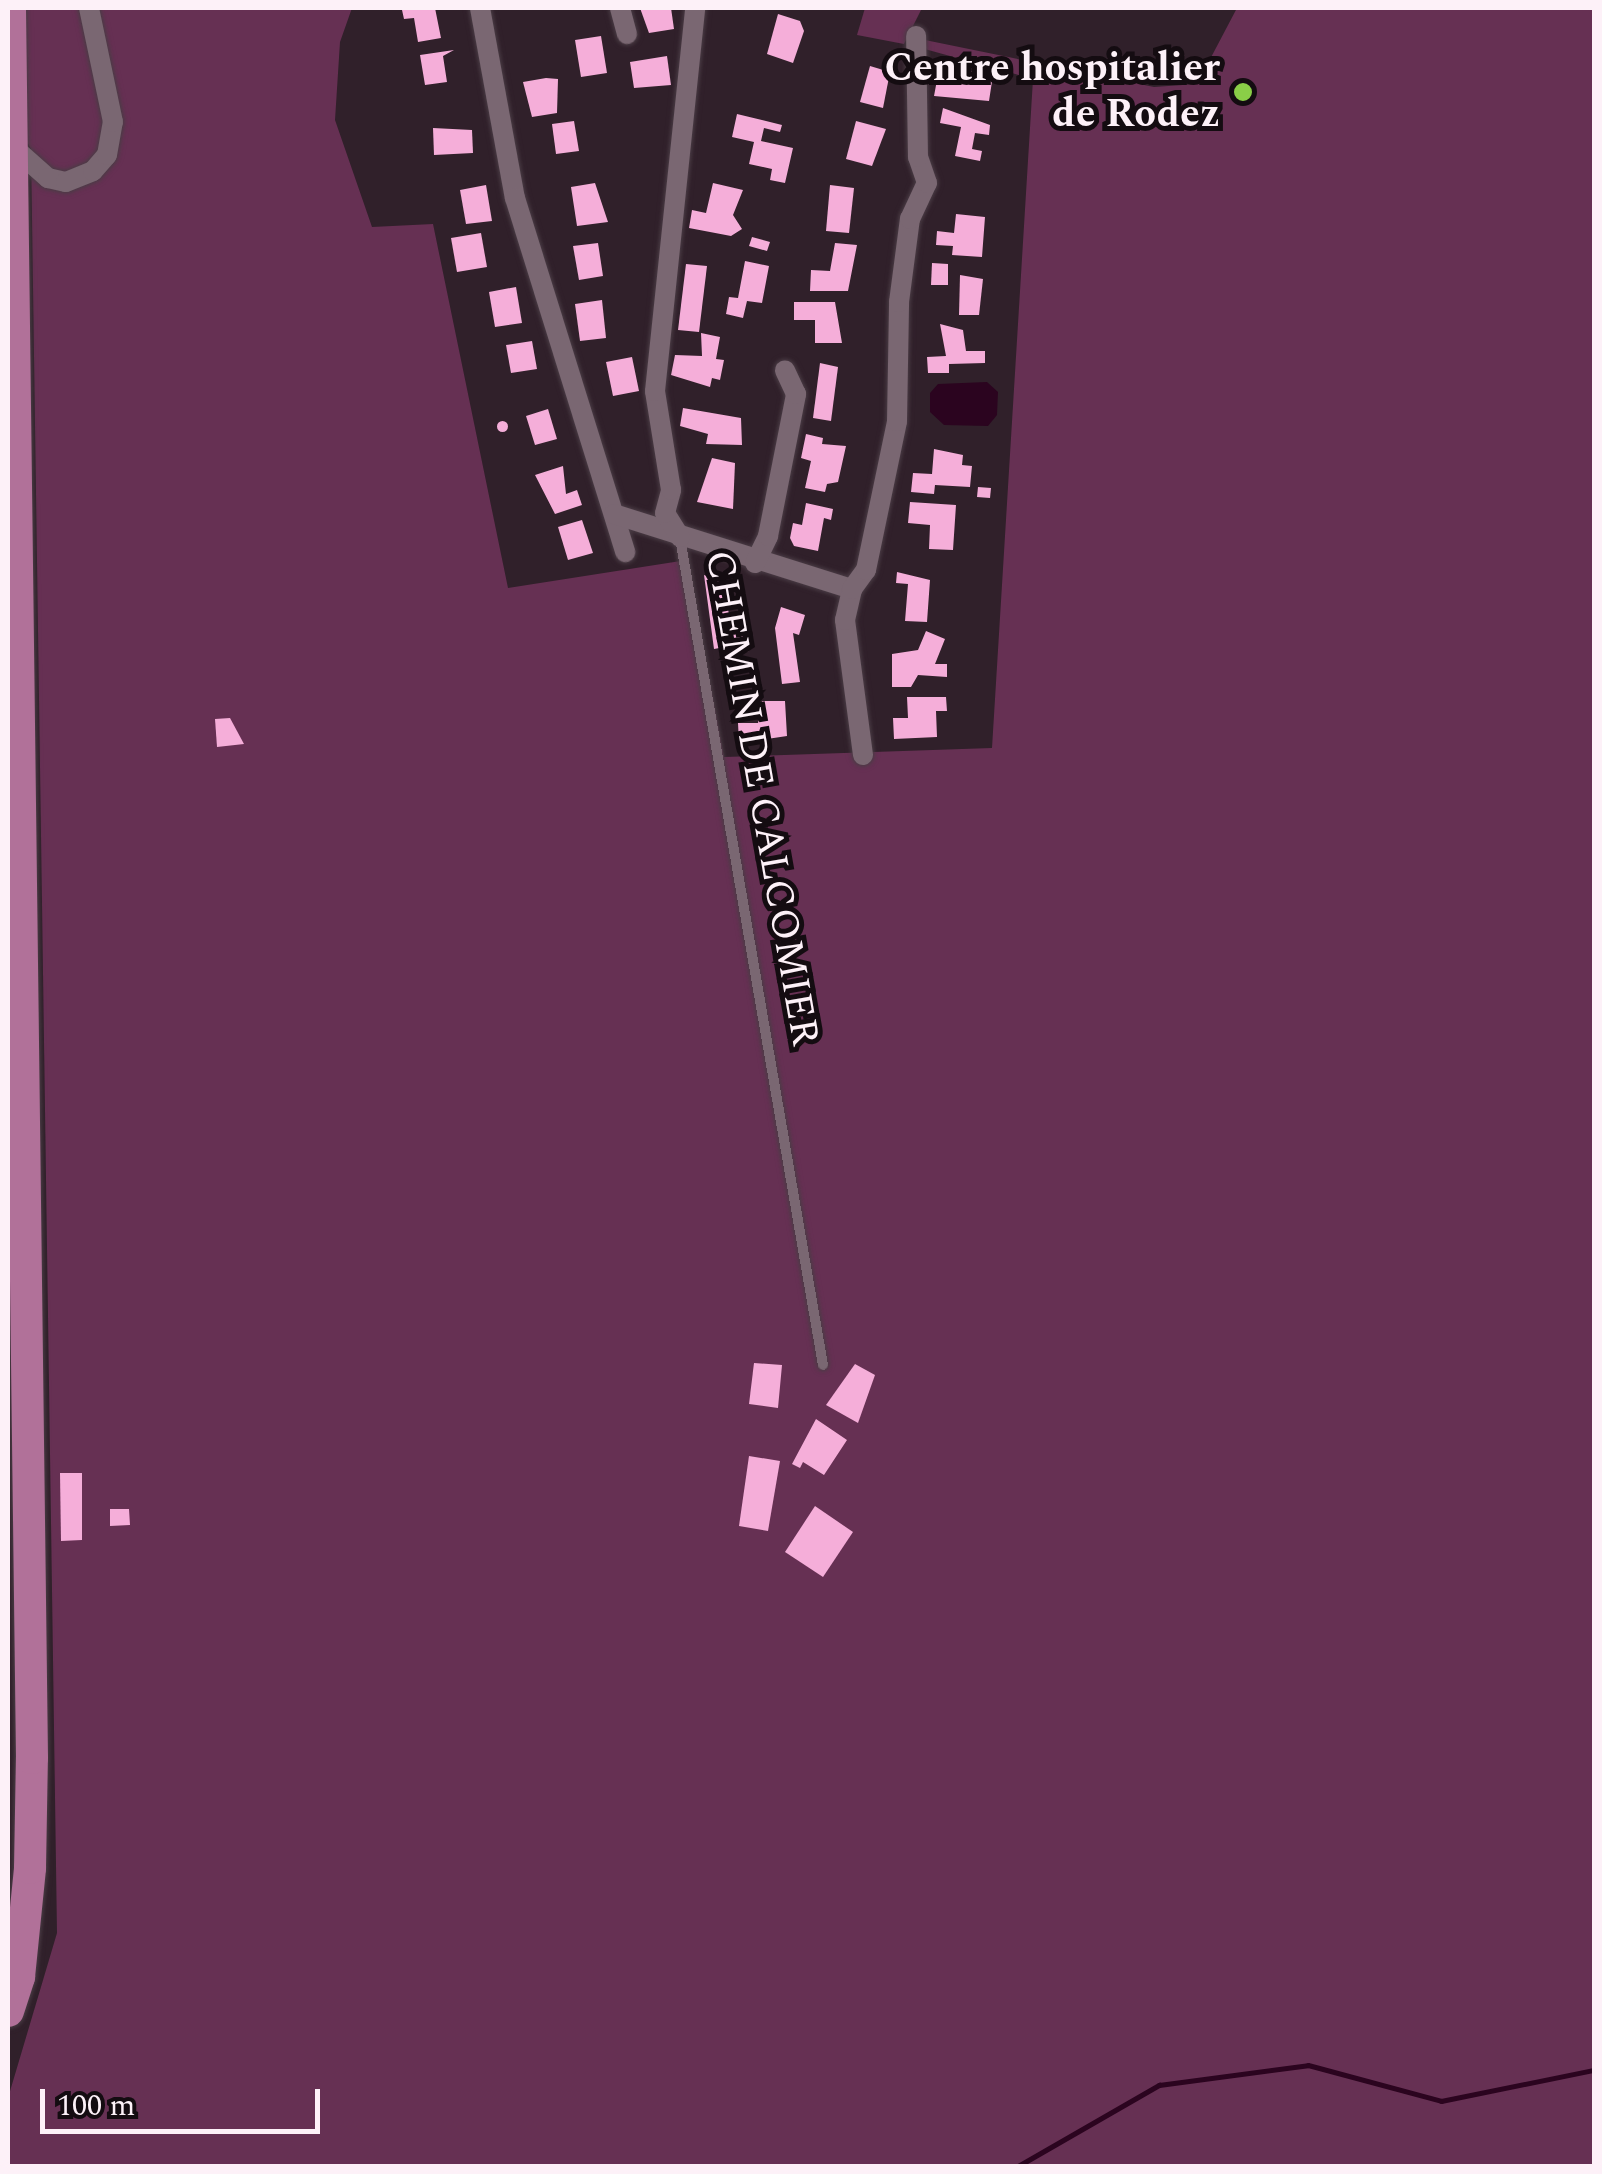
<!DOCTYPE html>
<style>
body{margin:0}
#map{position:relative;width:1602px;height:2174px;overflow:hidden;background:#30202a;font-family:Spectral,serif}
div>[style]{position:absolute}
.green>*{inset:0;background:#663053}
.water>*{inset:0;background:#2b041f}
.stream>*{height:5px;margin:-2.5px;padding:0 2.5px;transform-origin:2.5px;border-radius:2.5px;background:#2b041f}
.building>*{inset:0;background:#f5aed9}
.round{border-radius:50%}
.roads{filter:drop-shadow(0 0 2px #4a3c45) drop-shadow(0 0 2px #4a3c45)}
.lane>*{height:10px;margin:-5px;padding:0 5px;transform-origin:5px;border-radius:5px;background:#7a6772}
.street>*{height:20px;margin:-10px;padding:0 10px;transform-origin:10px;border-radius:10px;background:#7a6772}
.primary>*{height:32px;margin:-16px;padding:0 16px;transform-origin:16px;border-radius:16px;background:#b17199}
.dots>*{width:28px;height:28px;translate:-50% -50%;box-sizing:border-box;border:5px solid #140c11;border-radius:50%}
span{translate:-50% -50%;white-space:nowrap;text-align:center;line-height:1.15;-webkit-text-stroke:10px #140c11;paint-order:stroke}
.poi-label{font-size:40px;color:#fdf1f8;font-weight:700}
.right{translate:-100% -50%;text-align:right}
.street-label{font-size:40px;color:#fdf1f8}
.frame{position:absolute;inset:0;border:10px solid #fdf1f8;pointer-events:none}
.scale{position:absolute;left:40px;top:2089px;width:280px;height:45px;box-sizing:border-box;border:5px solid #fdf1f8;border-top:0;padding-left:12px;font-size:30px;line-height:35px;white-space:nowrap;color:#fdf1f8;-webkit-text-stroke:8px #140c11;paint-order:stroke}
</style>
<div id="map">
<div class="green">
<i style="clip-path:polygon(22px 8px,352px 8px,340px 42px,335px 120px,372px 227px,433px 224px,508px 588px,687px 560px,724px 757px,992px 748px,1033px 79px,921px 48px,925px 40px,1154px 87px,1197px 84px,1237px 8px,1594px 8px,1594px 2166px,8px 2166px,8px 2098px,57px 1933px,31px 149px,25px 138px)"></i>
<i style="clip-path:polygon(865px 8px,922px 8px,904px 44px,857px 35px)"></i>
</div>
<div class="water">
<i style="clip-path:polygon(987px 382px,998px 392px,997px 415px,988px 426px,944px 425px,930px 412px,930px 393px,938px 384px)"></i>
</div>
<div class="stream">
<i style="left:1018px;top:2166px;width:163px;rotate:-29.9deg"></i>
<i style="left:1159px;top:2085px;width:150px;rotate:-7.6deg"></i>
<i style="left:1308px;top:2065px;width:138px;rotate:15.1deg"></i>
<i style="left:1441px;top:2101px;width:156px;rotate:-11.5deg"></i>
</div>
<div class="building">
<i style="clip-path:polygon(435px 8px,441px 38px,418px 42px,414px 18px,404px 19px,402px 10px)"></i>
<i style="clip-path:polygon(640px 8px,671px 8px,674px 29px,649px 33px)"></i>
<i style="clip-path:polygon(778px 14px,800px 21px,804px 31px,793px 63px,767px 54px)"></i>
<i style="clip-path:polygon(601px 36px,607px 73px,581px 77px,575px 40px)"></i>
<i style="clip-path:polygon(454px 50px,443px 56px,447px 82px,425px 85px,420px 55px)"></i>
<i style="clip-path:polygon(667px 56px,671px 85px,634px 88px,630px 62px)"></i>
<i style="clip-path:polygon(870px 66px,890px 72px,883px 108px,860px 102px)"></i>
<i style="clip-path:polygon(958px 69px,993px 75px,989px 101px,934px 96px,937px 80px,955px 83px)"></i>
<i style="clip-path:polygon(546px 78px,558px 79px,557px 113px,532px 117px,523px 82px)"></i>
<i style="clip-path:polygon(943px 108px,990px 125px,989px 135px,975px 133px,972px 149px,982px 151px,980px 161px,955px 156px,961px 127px,940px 123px)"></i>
<i style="clip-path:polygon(737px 114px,782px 125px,780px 132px,764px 128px,761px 141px,793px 148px,785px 183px,770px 180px,772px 169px,749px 164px,754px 142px,732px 137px)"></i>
<i style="clip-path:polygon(574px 121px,579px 151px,556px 154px,552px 124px)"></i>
<i style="clip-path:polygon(856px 121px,886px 129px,872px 166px,846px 159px)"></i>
<i style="clip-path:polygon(433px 128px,472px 130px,473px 153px,434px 155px)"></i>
<i style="clip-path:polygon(595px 183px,608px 222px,577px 226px,571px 187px)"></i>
<i style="clip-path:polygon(713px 183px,743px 190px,733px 215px,742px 229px,731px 236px,689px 228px,692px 210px,706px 213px)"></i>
<i style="clip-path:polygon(486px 185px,492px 221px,466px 224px,460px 190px)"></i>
<i style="clip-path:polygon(830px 185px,854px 188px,849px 233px,826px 231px)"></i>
<i style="clip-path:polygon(956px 214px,985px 217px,982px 257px,952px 255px,953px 246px,936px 245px,937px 231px,954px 233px)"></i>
<i style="clip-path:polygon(481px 233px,487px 267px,457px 272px,451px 238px)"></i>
<i style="clip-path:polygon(752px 237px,770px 242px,767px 251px,749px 246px)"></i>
<i style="clip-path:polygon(598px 243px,603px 276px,579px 280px,573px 246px)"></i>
<i style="clip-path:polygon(835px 243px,857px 245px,848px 291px,810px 291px,811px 270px,830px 271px)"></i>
<i style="clip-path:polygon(745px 261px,769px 266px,762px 303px,747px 301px,743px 318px,726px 314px,729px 297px,738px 298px)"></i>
<i style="clip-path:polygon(932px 263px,948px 264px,948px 285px,931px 285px)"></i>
<i style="clip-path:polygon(686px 264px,707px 266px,699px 332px,678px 330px)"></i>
<i style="clip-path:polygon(960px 275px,983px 279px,979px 315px,959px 315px)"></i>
<i style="clip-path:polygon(516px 287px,522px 323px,495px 327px,489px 292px)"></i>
<i style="clip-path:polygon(602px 300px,606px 338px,580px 341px,575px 304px)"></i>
<i style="clip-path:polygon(794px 302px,835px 302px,842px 343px,815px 343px,815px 320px,794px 320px)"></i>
<i style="clip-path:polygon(940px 324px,963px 330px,966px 351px,985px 351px,985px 363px,949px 364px,949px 373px,928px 373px,927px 357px,946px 356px)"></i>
<i style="clip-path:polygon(701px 333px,720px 337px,716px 359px,724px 360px,720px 380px,712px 378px,710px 387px,671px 375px,675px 355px,702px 356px)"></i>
<i style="clip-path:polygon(532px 341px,537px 369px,511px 373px,506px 345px)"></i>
<i style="clip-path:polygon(632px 357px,639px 391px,613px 396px,606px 362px)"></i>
<i style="clip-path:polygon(820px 363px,838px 367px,831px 421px,813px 418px)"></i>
<i style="clip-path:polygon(683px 408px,741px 418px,742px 445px,706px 444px,708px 434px,680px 426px)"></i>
<i style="clip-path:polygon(548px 409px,557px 439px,535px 445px,526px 416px)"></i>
<i class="round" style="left:496.5px;top:420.5px;width:11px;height:11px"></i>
<i style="clip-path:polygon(806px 434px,823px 438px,822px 444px,846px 446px,838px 482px,827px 484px,825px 492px,805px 488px,811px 461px,801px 458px)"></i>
<i style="clip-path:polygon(934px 449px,963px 455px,962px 465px,972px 466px,970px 487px,935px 485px,934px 494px,911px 492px,913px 473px,932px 474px)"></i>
<i style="clip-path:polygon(712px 458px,735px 463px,733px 509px,697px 502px)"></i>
<i style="clip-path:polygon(563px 466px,566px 494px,577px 490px,582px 505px,555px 514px,535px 475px)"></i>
<i style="clip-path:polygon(978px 487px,991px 488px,990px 498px,977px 497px)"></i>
<i style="clip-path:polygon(910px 502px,956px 505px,953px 550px,929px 549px,930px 525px,908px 523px)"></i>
<i style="clip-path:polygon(806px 503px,833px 509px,831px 520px,824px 518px,818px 551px,794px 546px,790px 538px,793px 523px,802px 525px)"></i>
<i style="clip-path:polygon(582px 520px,593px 553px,568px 560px,558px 527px)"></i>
<i style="clip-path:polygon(897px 572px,930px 580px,927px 622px,905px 621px,908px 584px,896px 583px)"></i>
<i style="clip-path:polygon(704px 575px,724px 582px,729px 615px,737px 614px,749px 651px,726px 655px,725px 647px,714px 649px)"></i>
<i style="clip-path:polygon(781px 607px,805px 615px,799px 635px,793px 633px,800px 682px,782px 684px,775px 628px)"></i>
<i style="clip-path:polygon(926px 631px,945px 639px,935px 664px,947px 664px,947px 677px,918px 675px,911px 687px,892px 687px,892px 654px,918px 650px)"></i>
<i style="clip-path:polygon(907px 697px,946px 697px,947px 711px,936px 711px,937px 737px,894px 739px,893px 718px,908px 718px)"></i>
<i style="clip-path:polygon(762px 701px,785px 701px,787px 736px,739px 743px,738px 723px,758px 723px)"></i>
<i style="clip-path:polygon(230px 718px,244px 744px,217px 747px,215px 719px)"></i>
<i style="clip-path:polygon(754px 1363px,782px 1365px,778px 1408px,749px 1404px)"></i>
<i style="clip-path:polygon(855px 1364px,875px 1375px,858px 1423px,826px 1405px)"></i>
<i style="clip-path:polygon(816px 1419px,847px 1440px,824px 1475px,803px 1462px,800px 1468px,792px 1464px)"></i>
<i style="clip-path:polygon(749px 1456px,780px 1461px,768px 1531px,739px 1526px)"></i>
<i style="clip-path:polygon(60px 1473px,82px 1473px,82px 1540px,61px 1541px)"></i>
<i style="clip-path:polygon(815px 1506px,853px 1532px,823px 1577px,785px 1552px)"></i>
<i style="clip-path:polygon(110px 1509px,129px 1509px,130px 1525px,110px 1526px)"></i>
</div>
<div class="roads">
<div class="lane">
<i style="left:680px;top:538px;width:839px;rotate:80.19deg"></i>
</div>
<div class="street">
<i style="left:480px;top:8px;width:193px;rotate:79.6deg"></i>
<i style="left:515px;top:198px;width:371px;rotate:72.7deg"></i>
<i style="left:620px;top:8px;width:27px;rotate:75deg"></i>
<i style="left:13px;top:147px;width:47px;rotate:41.5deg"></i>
<i style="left:48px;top:178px;width:18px;rotate:13deg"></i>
<i style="left:66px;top:182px;width:29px;rotate:-22deg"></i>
<i style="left:93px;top:171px;width:21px;rotate:-49deg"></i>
<i style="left:107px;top:155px;width:34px;rotate:-80deg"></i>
<i style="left:113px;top:122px;width:116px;rotate:-101.9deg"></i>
<i style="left:614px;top:514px;width:250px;rotate:17.5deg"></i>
<i style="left:680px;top:537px;width:28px;rotate:-122deg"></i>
<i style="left:665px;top:513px;width:24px;rotate:-75deg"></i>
<i style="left:671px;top:490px;width:100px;rotate:-99.2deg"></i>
<i style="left:655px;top:391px;width:385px;rotate:-84deg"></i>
<i style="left:755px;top:563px;width:30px;rotate:-64deg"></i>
<i style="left:768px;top:536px;width:145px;rotate:-78.8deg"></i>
<i style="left:796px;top:394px;width:26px;rotate:-115deg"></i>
<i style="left:863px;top:755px;width:136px;rotate:-97.6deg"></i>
<i style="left:845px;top:620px;width:32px;rotate:-77deg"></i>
<i style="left:852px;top:589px;width:24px;rotate:-54deg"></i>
<i style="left:866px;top:570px;width:152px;rotate:-78.2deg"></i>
<i style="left:897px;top:421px;width:119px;rotate:-89deg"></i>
<i style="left:899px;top:302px;width:84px;rotate:-82.5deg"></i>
<i style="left:910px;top:219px;width:40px;rotate:-65deg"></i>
<i style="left:927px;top:183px;width:28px;rotate:-109deg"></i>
<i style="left:918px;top:157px;width:121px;rotate:-90.9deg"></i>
</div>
<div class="primary">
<i style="left:8px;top:2011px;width:36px;rotate:-72deg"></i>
<i style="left:19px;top:1977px;width:110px;rotate:-84.2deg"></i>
<i style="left:30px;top:1868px;width:110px;rotate:-89deg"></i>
<i style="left:32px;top:1758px;width:1750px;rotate:-90.72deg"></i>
</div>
</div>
<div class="dots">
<i style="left:1243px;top:92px;background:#8ace47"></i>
</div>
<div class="poi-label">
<span class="right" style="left:1220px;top:92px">Centre hospitalier<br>de Rodez</span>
</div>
<div class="street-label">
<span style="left:761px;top:798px;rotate:80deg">CHEMIN DE CALCOMIER</span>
</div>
<div class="frame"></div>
<div class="scale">100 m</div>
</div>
